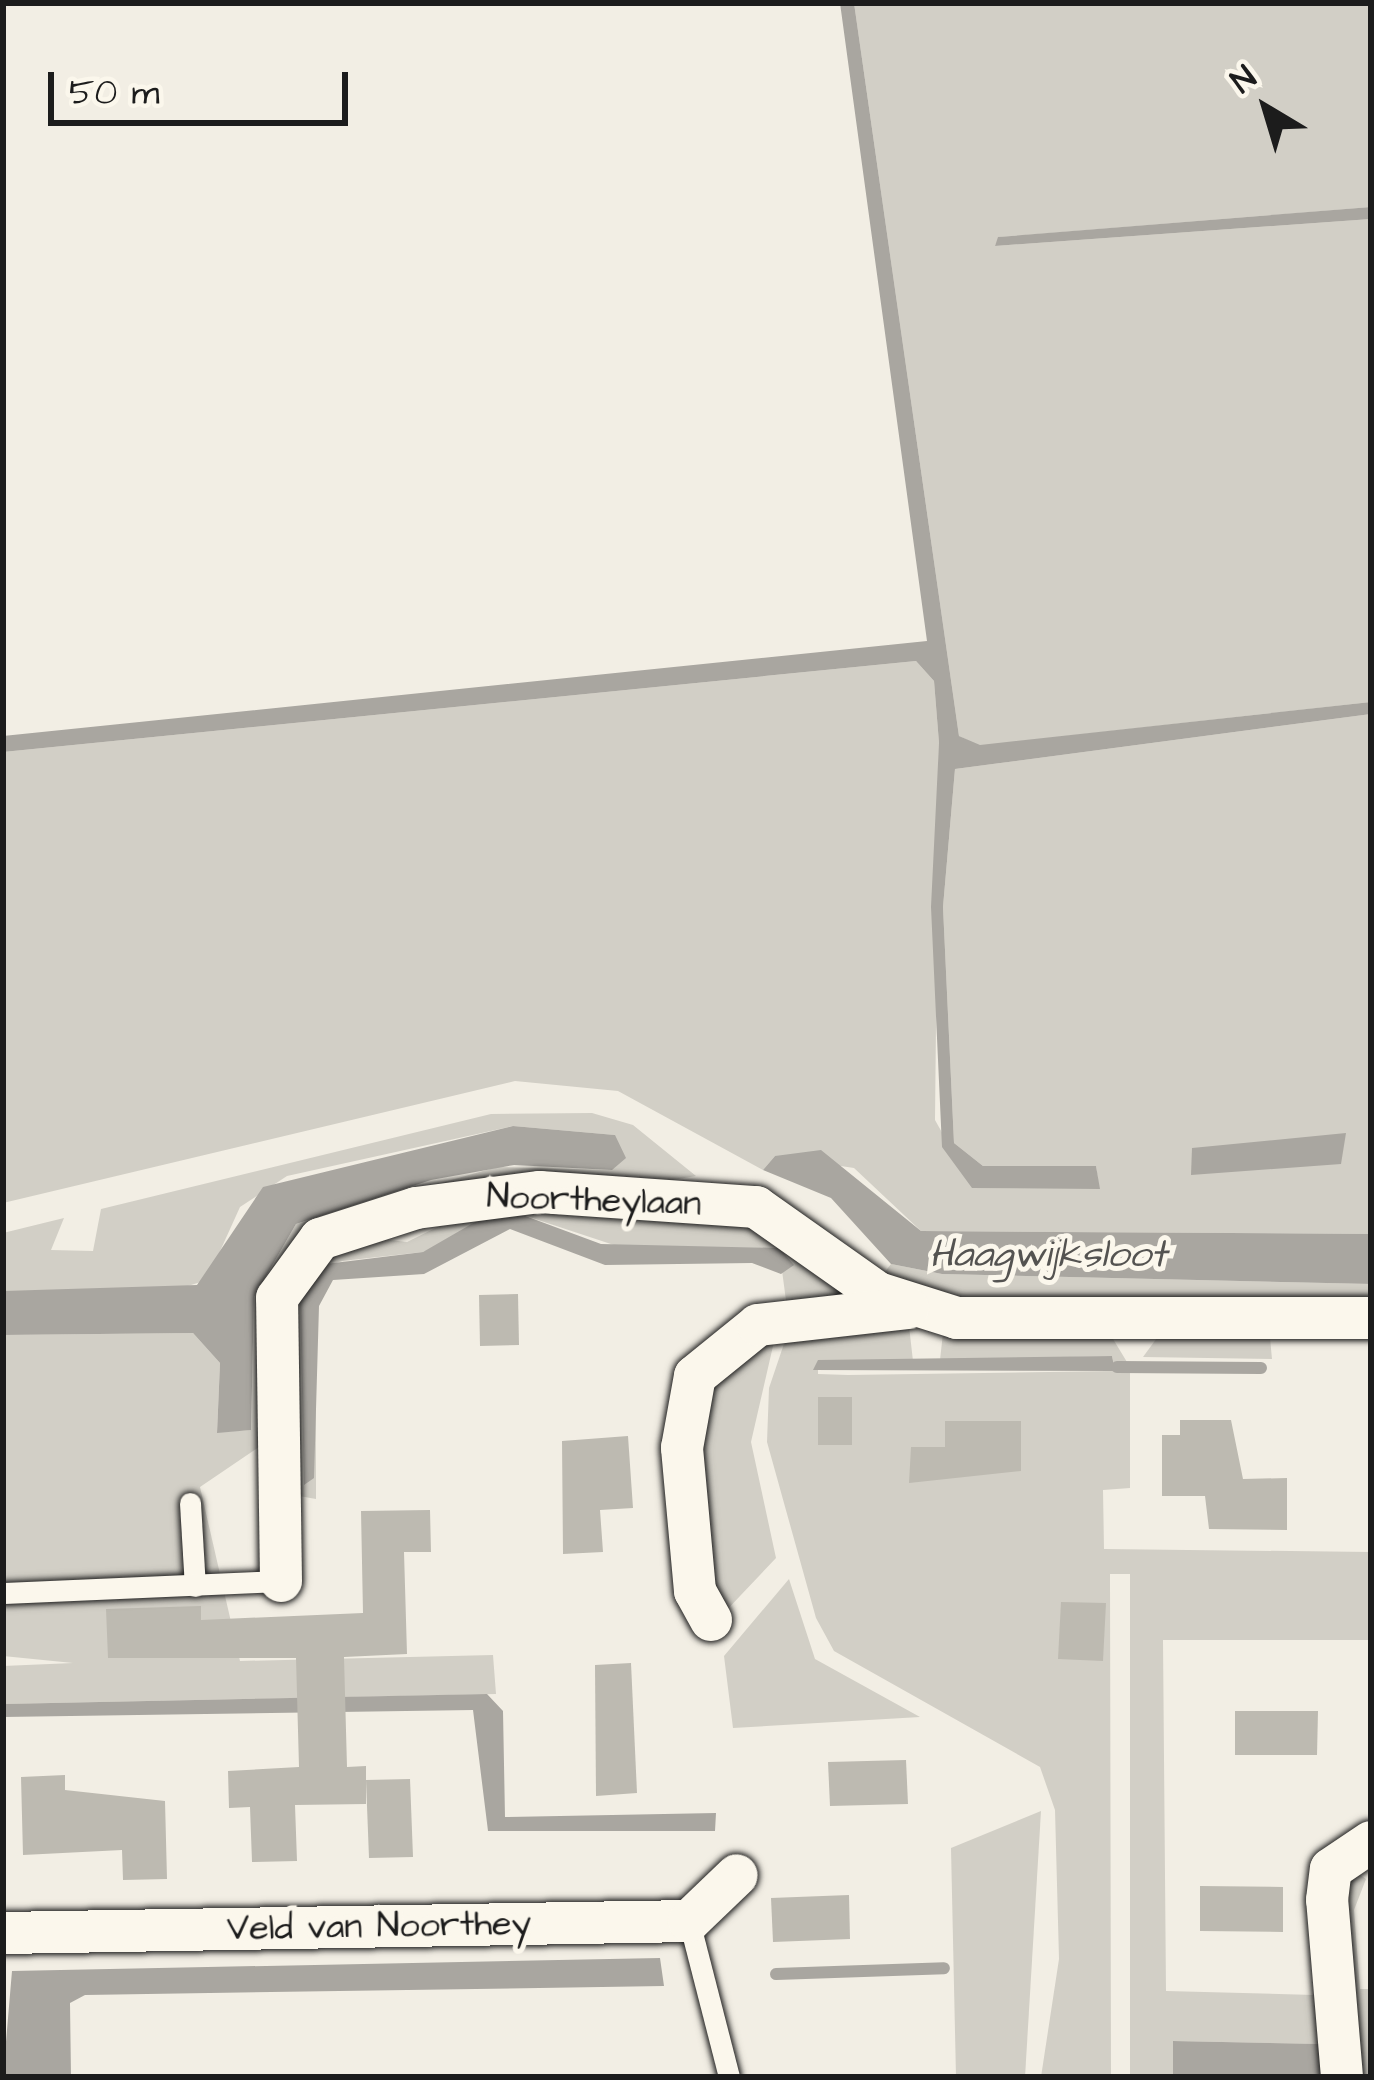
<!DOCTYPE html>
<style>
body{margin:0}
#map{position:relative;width:1374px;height:2080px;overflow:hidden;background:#f2eee4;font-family:"Architects Daughter",sans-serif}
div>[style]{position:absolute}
.green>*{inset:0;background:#d2cfc6}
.water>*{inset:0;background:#a9a6a0}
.stream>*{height:12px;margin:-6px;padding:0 6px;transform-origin:6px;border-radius:6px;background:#a9a6a0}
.building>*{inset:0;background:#bdbab1}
.roads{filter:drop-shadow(0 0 3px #1c1c1c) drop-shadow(0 0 3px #1c1c1c)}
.lane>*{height:21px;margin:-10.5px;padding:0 10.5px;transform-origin:10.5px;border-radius:10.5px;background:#fbf7ec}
.street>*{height:42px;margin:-21px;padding:0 21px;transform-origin:21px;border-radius:21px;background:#fbf7ec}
span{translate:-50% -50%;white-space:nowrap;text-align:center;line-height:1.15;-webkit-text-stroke:10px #fbf7ec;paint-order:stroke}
.street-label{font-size:36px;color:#1c1c1c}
.water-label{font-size:39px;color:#545351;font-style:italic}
.frame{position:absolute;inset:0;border:6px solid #1c1c1c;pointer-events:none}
.north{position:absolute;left:1206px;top:48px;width:120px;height:120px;-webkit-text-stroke:9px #fbf7ec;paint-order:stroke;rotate:322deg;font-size:33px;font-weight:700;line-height:48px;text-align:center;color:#1c1c1c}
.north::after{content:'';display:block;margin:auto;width:42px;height:54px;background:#1c1c1c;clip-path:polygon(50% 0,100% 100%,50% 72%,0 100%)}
.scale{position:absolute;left:48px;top:72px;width:300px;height:54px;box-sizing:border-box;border:6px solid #1c1c1c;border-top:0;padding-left:15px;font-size:36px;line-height:42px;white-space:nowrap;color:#1c1c1c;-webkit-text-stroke:9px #fbf7ec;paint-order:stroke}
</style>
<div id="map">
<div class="green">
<i style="clip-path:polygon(854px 3px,1371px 3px,1371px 207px,999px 237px,995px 246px,1371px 219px,1371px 702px,979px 746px,959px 736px)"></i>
<i style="clip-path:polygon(916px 661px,934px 681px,939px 743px,935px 1120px,973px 1188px,1099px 1188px,1096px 1166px,983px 1166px,954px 1143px,943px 907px,955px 769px,1371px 714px,1371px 1234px,921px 1231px,854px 1168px,775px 1156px,763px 1170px,618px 1091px,515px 1081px,3px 1203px,3px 752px)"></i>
<i style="clip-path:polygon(592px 1113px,633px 1125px,696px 1176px,295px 1246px,262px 1445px,200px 1487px,240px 1661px,493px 1655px,496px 1694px,3px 1704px,3px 1666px,73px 1663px,3px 1656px,3px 1335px,193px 1333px,220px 1363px,217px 1432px,251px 1430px,254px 1297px,296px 1224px,497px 1167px,612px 1170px,615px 1135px,513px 1126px,287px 1176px,240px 1207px,207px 1280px,175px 1290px,3px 1291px,3px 1233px,64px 1218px,51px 1250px,93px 1251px,101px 1209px,491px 1114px)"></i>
<i style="clip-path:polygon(480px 1206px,748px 1220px,864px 1289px,787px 1308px,779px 1248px,620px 1247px,520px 1214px,423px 1252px,342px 1261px,316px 1271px,316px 1499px,299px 1496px,296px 1277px,364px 1237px,407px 1242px)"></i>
<i style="clip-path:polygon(891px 1264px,942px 1274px,1371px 1284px,1371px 1307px,948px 1303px,881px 1277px)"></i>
<i style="clip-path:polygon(790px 1326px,909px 1326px,913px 1361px,818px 1360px,818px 1374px,848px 1375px,1115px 1371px,1112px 1356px,940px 1360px,943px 1333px,1110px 1334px,1130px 1367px,1130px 1488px,1103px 1490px,1104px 1549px,1371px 1552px,1371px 1640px,1163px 1640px,1166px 1991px,1314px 1995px,1321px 2044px,1174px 2041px,1173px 2077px,1130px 2077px,1130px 1574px,1110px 1574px,1111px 2077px,1041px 2077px,1059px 1959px,1055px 1810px,1040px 1767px,834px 1651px,816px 1618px,767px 1442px,769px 1388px)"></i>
<i style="clip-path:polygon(1162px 1331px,1270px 1338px,1272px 1359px,1143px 1357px)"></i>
<i style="clip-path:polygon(776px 1333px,751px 1442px,776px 1558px,722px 1615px,692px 1473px,719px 1358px)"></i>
<i style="clip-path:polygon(789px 1579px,815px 1659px,920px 1717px,733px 1728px,724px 1656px)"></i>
<i style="clip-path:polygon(1041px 1811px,1025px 2077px,956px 2077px,951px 1848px)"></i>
<i style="clip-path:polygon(1353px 1870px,1366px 1879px,1354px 1910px,1360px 1989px,1371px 1989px,1371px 2077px,1353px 2077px,1342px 1888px)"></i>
</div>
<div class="water">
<i style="clip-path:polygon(840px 3px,854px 3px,959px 736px,980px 745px,1371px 702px,1371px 714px,955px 769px,943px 907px,954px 1143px,983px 1166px,1096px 1166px,1100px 1189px,972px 1188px,942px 1147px,931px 907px,939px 743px,934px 681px,916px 661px,3px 752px,3px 736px,927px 641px)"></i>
<i style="clip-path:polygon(1371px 207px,1371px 219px,995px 246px,998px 237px)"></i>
<i style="clip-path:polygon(513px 1126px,615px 1135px,626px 1158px,612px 1170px,514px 1165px,431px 1180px,296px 1224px,254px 1297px,251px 1430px,217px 1433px,220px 1363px,193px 1333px,3px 1335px,3px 1291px,197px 1285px,263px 1187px)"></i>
<i style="clip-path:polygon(1346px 1133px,1341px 1164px,1191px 1175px,1192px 1148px)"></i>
<i style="clip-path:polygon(821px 1150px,921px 1231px,1371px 1234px,1371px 1284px,942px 1274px,891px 1264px,831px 1198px,763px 1170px,775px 1156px)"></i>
<i style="clip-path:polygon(520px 1214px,601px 1244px,779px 1248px,794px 1265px,781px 1274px,752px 1263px,605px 1265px,510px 1229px,424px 1274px,333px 1280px,319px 1306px,314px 1478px,304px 1485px,300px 1296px,326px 1264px,423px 1252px,475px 1222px)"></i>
<i style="clip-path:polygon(1112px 1356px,1115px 1371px,813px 1370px,818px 1360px)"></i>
<i style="clip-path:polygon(487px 1694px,503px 1711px,505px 1817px,716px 1813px,715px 1831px,488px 1831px,473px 1710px,3px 1717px,3px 1704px)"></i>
<i style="clip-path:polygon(660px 1958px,664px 1986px,85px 1995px,70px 2003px,71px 2077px,3px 2077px,12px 1971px)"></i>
<i style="clip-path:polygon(1173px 2041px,1321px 2044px,1324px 2077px,1173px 2077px)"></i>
</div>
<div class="stream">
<i style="left:1117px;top:1367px;width:144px;rotate:0.4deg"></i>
<i style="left:776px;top:1974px;width:168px;rotate:-2deg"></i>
</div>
<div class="building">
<i style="clip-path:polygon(518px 1294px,519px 1345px,480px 1346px,479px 1295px)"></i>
<i style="clip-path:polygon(818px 1397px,852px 1397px,852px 1445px,818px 1445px)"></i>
<i style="clip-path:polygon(1180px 1420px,1231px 1420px,1243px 1479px,1287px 1478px,1287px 1530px,1209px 1529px,1205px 1496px,1162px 1496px,1162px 1435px,1180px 1435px)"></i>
<i style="clip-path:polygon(945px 1421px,1021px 1421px,1021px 1471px,909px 1483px,911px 1447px,945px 1447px)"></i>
<i style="clip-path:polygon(628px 1436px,633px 1508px,600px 1510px,603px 1552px,563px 1554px,562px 1441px)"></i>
<i style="clip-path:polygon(430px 1510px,431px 1552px,404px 1552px,407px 1654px,344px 1657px,347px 1767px,366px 1766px,366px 1804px,295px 1805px,297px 1861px,252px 1862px,250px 1807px,229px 1808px,228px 1771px,299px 1767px,296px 1658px,108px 1658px,106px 1609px,201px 1606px,201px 1620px,363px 1613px,361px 1511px)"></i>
<i style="clip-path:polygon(1061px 1602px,1106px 1603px,1103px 1661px,1058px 1659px)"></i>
<i style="clip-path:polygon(631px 1663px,637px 1793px,596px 1796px,595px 1665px)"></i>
<i style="clip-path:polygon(1235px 1711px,1318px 1711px,1317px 1755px,1235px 1755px)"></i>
<i style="clip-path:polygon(906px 1760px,908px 1804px,830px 1806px,828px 1762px)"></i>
<i style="clip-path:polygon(65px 1775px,65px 1790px,165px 1801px,167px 1879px,123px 1880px,122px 1850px,23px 1855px,21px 1777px)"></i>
<i style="clip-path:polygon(410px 1779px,413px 1857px,369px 1858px,366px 1780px)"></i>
<i style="clip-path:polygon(1200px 1886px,1283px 1887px,1283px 1932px,1200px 1931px)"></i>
<i style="clip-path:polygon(849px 1895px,850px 1939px,773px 1942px,771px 1898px)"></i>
</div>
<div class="roads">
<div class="lane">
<i style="left:190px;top:1503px;width:83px;rotate:86.6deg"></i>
<i style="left:3px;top:1593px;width:278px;rotate:-2.5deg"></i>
<i style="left:689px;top:1921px;width:161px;rotate:75.6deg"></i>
</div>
<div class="street">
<i style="left:281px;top:1581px;width:283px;rotate:-90.8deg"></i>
<i style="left:277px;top:1298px;width:73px;rotate:-53.9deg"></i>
<i style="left:320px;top:1239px;width:101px;rotate:-17.9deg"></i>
<i style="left:416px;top:1208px;width:125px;rotate:-7.4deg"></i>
<i style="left:540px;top:1192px;width:217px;rotate:4deg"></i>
<i style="left:756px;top:1207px;width:149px;rotate:35.2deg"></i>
<i style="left:878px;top:1293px;width:83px;rotate:17.6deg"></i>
<i style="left:957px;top:1318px;width:414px"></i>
<i style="left:711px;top:1620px;width:33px;rotate:-119deg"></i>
<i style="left:695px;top:1591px;width:144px;rotate:-95.2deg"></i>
<i style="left:682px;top:1448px;width:73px;rotate:-79.8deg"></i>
<i style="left:695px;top:1376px;width:81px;rotate:-39deg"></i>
<i style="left:758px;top:1325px;width:151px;rotate:-6.5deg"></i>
<i style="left:3px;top:1933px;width:686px;rotate:-1deg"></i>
<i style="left:689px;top:1921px;width:66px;rotate:-43.8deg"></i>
<i style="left:1342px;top:2077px;width:178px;rotate:-94.8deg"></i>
<i style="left:1327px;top:1900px;width:31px;rotate:-83deg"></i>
<i style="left:1331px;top:1869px;width:48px;rotate:-34deg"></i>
</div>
</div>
<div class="street-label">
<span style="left:594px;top:1200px;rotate:2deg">Noortheylaan</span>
<span style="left:379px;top:1926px;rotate:-1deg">Veld van Noorthey</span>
</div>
<div class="water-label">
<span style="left:1048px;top:1255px">Haagwijksloot</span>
</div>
<div class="frame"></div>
<div class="north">N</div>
<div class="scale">50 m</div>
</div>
